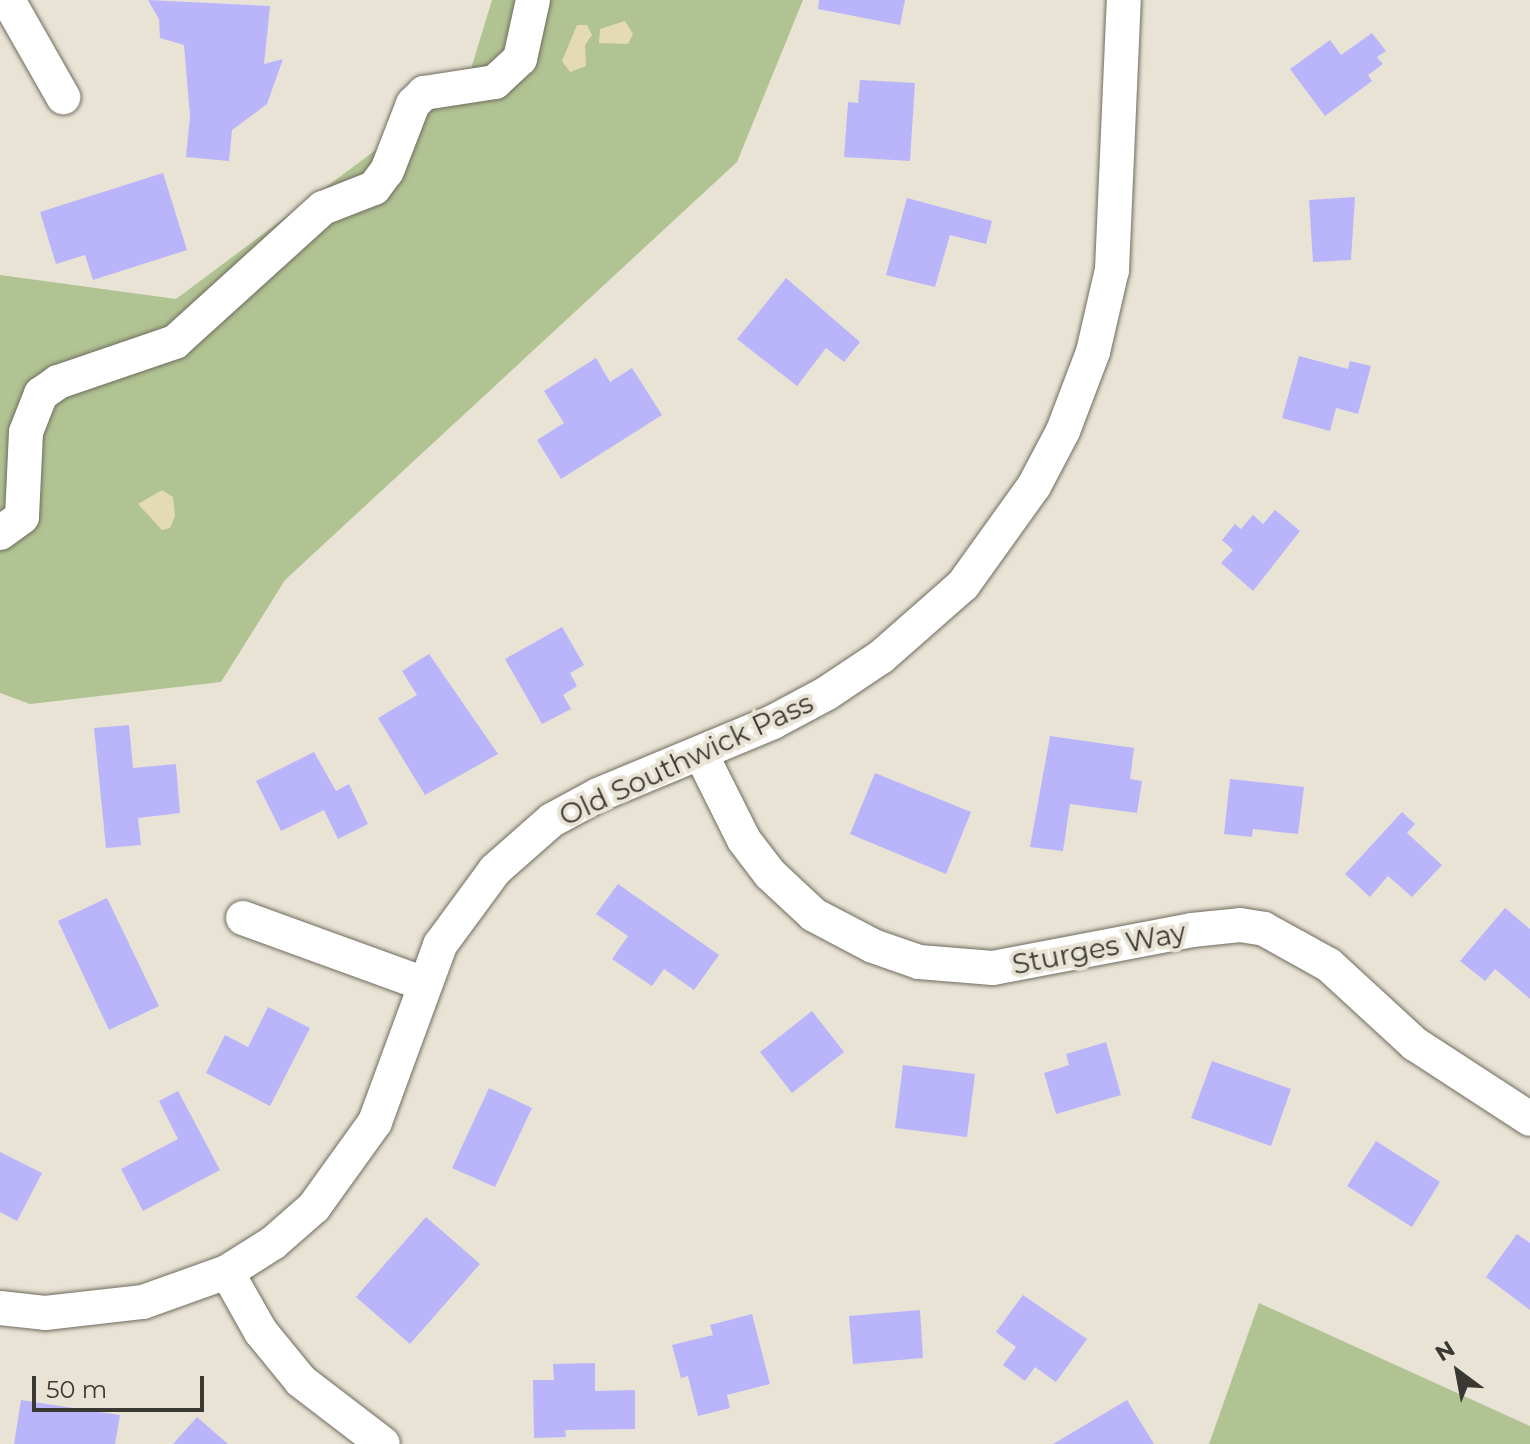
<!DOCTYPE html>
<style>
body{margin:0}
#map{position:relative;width:1530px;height:1444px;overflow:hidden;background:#e8e3d5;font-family:Montserrat,sans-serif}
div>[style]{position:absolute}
.green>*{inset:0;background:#b1c393}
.sand>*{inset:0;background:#e4dab5}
.building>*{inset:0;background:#bab5fb}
.roads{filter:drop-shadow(0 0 2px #706c5f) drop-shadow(0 0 2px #706c5f)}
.minor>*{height:34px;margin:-17px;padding:0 17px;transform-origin:17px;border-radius:17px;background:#fff}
span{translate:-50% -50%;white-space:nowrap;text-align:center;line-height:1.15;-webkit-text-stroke:8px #e8e3d5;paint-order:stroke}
.street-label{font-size:28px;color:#3a3833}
.north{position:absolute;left:1418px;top:1332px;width:80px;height:80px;-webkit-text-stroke:6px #e8e3d5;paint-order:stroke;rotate:328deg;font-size:22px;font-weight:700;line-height:32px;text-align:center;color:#3a3833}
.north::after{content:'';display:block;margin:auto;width:28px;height:36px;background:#3a3833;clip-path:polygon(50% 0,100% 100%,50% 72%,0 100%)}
.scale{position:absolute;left:32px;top:1376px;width:172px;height:36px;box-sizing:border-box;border:4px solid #3a3833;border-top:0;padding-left:10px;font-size:24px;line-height:28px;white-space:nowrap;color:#3a3833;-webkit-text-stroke:6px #e8e3d5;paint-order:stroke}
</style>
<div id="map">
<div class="green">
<i style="clip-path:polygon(492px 0,803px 0,737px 162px,285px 580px,221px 682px,30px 704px,0 693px,0 275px,176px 299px,467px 82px)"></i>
<i style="clip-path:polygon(1259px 1303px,1530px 1426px,1530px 1444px,1209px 1444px)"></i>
</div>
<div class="sand">
<i style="clip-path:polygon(625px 21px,633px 34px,628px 44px,599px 43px,600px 29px)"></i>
<i style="clip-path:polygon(577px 25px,587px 25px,592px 35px,585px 45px,586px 66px,570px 72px,562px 61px)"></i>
<i style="clip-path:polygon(162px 490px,173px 497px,175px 516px,170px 528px,162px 530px,138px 504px)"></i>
</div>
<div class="building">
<i style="clip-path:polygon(148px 0,270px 6px,264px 64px,283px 59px,267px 104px,232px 130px,229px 161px,186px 157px,190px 116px,184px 45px,160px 38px,159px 19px)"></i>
<i style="clip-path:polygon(819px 0,905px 0,900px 25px,818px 9px)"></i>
<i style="clip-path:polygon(1372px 33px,1386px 51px,1377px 57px,1383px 64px,1368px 75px,1372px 81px,1325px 116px,1290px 69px,1330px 40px,1341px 55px)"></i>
<i style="clip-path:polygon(860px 80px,915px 83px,910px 161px,844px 157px,848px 102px,858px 103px)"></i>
<i style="clip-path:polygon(163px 173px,187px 250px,93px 280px,85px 255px,56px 264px,40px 212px)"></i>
<i style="clip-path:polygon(1355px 197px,1351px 260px,1313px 262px,1309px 200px)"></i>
<i style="clip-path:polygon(907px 198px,992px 221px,986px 244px,950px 235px,935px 287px,886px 275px)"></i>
<i style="clip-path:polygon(786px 278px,860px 342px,844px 362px,826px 348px,797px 386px,737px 339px)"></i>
<i style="clip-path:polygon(1299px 356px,1348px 369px,1350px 361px,1371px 366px,1358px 414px,1336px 408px,1330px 431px,1282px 418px)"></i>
<i style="clip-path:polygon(596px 358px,610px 382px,632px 368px,662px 415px,561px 479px,537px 440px,564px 423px,544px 391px)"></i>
<i style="clip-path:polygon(1275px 510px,1300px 531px,1253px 591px,1221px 563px,1233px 550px,1222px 540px,1235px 524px,1241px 529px,1253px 515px,1263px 524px)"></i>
<i style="clip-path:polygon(562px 627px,584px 665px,570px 673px,577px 686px,563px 695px,571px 709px,542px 724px,505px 659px)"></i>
<i style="clip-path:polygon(429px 654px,498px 754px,425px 795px,378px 718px,417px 695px,402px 671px)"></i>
<i style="clip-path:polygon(129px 725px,133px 768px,176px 764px,180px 813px,138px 818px,141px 845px,106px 848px,94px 728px)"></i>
<i style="clip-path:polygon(1050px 736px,1134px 748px,1130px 779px,1142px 781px,1137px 813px,1070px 804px,1063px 851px,1030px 847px)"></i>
<i style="clip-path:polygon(314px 752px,336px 791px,349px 784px,368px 824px,338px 839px,324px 810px,281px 831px,256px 781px)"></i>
<i style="clip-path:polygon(875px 773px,971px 812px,946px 874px,850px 834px)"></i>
<i style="clip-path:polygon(1230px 779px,1304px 787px,1298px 834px,1253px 829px,1252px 837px,1224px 834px)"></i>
<i style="clip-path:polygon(1402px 812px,1415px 824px,1407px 833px,1442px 865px,1412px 897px,1388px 876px,1370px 897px,1345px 874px)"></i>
<i style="clip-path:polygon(618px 884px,719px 955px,694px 990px,664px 969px,652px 986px,612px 959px,628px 936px,596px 914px)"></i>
<i style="clip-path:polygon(107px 898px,159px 1006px,109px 1030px,58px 921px)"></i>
<i style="clip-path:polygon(1505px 908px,1530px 929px,1530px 999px,1495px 969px,1485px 981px,1460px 961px)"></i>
<i style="clip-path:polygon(268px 1007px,310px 1028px,270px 1106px,206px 1073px,225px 1035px,248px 1047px)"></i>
<i style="clip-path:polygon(812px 1011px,844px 1052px,792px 1093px,760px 1052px)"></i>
<i style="clip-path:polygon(1106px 1042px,1121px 1095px,1056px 1114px,1044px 1073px,1069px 1065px,1066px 1054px)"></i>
<i style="clip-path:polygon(1212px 1061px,1291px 1089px,1271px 1146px,1191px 1118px)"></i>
<i style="clip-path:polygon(903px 1065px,975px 1074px,967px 1137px,895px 1128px)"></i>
<i style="clip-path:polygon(489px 1088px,532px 1108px,495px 1187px,452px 1168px)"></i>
<i style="clip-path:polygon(178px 1091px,220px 1170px,143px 1211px,121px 1169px,178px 1139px,159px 1101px)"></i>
<i style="clip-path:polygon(1376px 1141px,1440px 1182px,1412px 1227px,1347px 1186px)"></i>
<i style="clip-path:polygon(0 1152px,42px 1173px,17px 1221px,0 1212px)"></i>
<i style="clip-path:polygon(426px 1217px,480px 1264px,410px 1344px,356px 1297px)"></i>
<i style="clip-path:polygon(1517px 1234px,1530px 1243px,1530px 1310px,1486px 1277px)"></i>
<i style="clip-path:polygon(1023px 1295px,1087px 1339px,1056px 1382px,1035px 1367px,1025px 1381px,1003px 1365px,1016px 1347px,996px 1332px)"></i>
<i style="clip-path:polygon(920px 1310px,923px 1358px,853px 1364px,849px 1316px)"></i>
<i style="clip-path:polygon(752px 1314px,770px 1384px,727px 1395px,730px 1408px,698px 1416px,688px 1376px,681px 1378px,672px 1345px,713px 1335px,710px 1325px)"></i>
<i style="clip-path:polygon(595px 1363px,595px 1391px,635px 1390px,635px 1429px,565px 1430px,566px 1437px,534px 1438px,533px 1380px,554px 1380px,553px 1364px)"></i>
<i style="clip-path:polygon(21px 1400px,120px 1415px,115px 1444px,14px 1444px)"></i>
<i style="clip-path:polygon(1127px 1400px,1154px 1444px,1053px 1444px)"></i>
<i style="clip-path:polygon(197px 1417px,228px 1444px,173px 1444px)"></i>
</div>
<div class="roads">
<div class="minor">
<i style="left:8px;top:0;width:112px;rotate:60.4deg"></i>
<i style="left:0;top:533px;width:27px;rotate:-36deg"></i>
<i style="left:22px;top:517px;width:85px;rotate:-87.3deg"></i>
<i style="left:26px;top:432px;width:41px;rotate:-68.5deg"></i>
<i style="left:41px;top:394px;width:21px;rotate:-35deg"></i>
<i style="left:58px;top:382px;width:124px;rotate:-18.9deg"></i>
<i style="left:175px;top:342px;width:200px;rotate:-42.2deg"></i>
<i style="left:323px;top:208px;width:55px;rotate:-21.4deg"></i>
<i style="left:374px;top:188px;width:21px;rotate:-53deg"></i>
<i style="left:387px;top:171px;width:72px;rotate:-68.8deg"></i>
<i style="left:413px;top:104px;width:16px;rotate:-45deg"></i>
<i style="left:424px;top:93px;width:72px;rotate:-8.8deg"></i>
<i style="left:495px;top:82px;width:34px;rotate:-43deg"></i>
<i style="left:520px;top:59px;width:60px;rotate:-77.6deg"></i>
<i style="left:701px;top:754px;width:96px;rotate:63.4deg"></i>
<i style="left:744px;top:840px;width:43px;rotate:52.6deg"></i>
<i style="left:770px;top:874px;width:60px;rotate:43deg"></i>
<i style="left:814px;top:915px;width:67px;rotate:27.7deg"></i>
<i style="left:873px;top:946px;width:49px;rotate:19.2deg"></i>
<i style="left:919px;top:962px;width:74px;rotate:4.6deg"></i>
<i style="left:993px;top:968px;width:203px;rotate:-10.8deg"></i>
<i style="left:1192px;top:930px;width:48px;rotate:-5.9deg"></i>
<i style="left:1240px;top:925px;width:24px;rotate:9deg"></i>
<i style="left:1264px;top:929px;width:74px;rotate:29deg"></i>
<i style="left:1329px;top:965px;width:117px;rotate:42.6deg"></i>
<i style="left:1415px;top:1044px;width:137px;rotate:33.1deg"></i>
<i style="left:243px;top:918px;width:190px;rotate:20deg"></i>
<i style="left:227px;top:1272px;width:69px;rotate:60.5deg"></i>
<i style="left:261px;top:1332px;width:63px;rotate:50.8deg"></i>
<i style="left:301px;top:1381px;width:103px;rotate:37.5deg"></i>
<i style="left:0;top:1308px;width:45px;rotate:6.3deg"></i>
<i style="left:45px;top:1313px;width:99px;rotate:-6.4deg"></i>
<i style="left:143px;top:1302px;width:89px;rotate:-19.7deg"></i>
<i style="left:227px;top:1272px;width:54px;rotate:-32.2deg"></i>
<i style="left:273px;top:1243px;width:55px;rotate:-41.3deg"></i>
<i style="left:314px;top:1207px;width:105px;rotate:-54.3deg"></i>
<i style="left:375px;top:1122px;width:189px;rotate:-69.8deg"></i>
<i style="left:440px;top:945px;width:93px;rotate:-53.7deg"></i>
<i style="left:495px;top:870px;width:76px;rotate:-41.3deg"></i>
<i style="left:552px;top:820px;width:52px;rotate:-28.5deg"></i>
<i style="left:598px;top:795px;width:190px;rotate:-22.6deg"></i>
<i style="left:773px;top:722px;width:61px;rotate:-28.2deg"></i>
<i style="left:827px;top:693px;width:65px;rotate:-33.7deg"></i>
<i style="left:881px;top:657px;width:109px;rotate:-41.3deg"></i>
<i style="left:963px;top:585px;width:122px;rotate:-54.4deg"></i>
<i style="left:1034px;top:486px;width:62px;rotate:-62.2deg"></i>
<i style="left:1063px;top:431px;width:85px;rotate:-69.2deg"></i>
<i style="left:1093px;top:352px;width:84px;rotate:-77deg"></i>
<i style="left:1112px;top:270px;width:270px;rotate:-87.5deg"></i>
</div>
</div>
<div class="street-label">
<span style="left:686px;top:759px;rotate:-25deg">Old Southwick Pass</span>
<span style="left:1099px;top:948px;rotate:-11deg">Sturges Way</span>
</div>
<div class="north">N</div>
<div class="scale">50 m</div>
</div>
